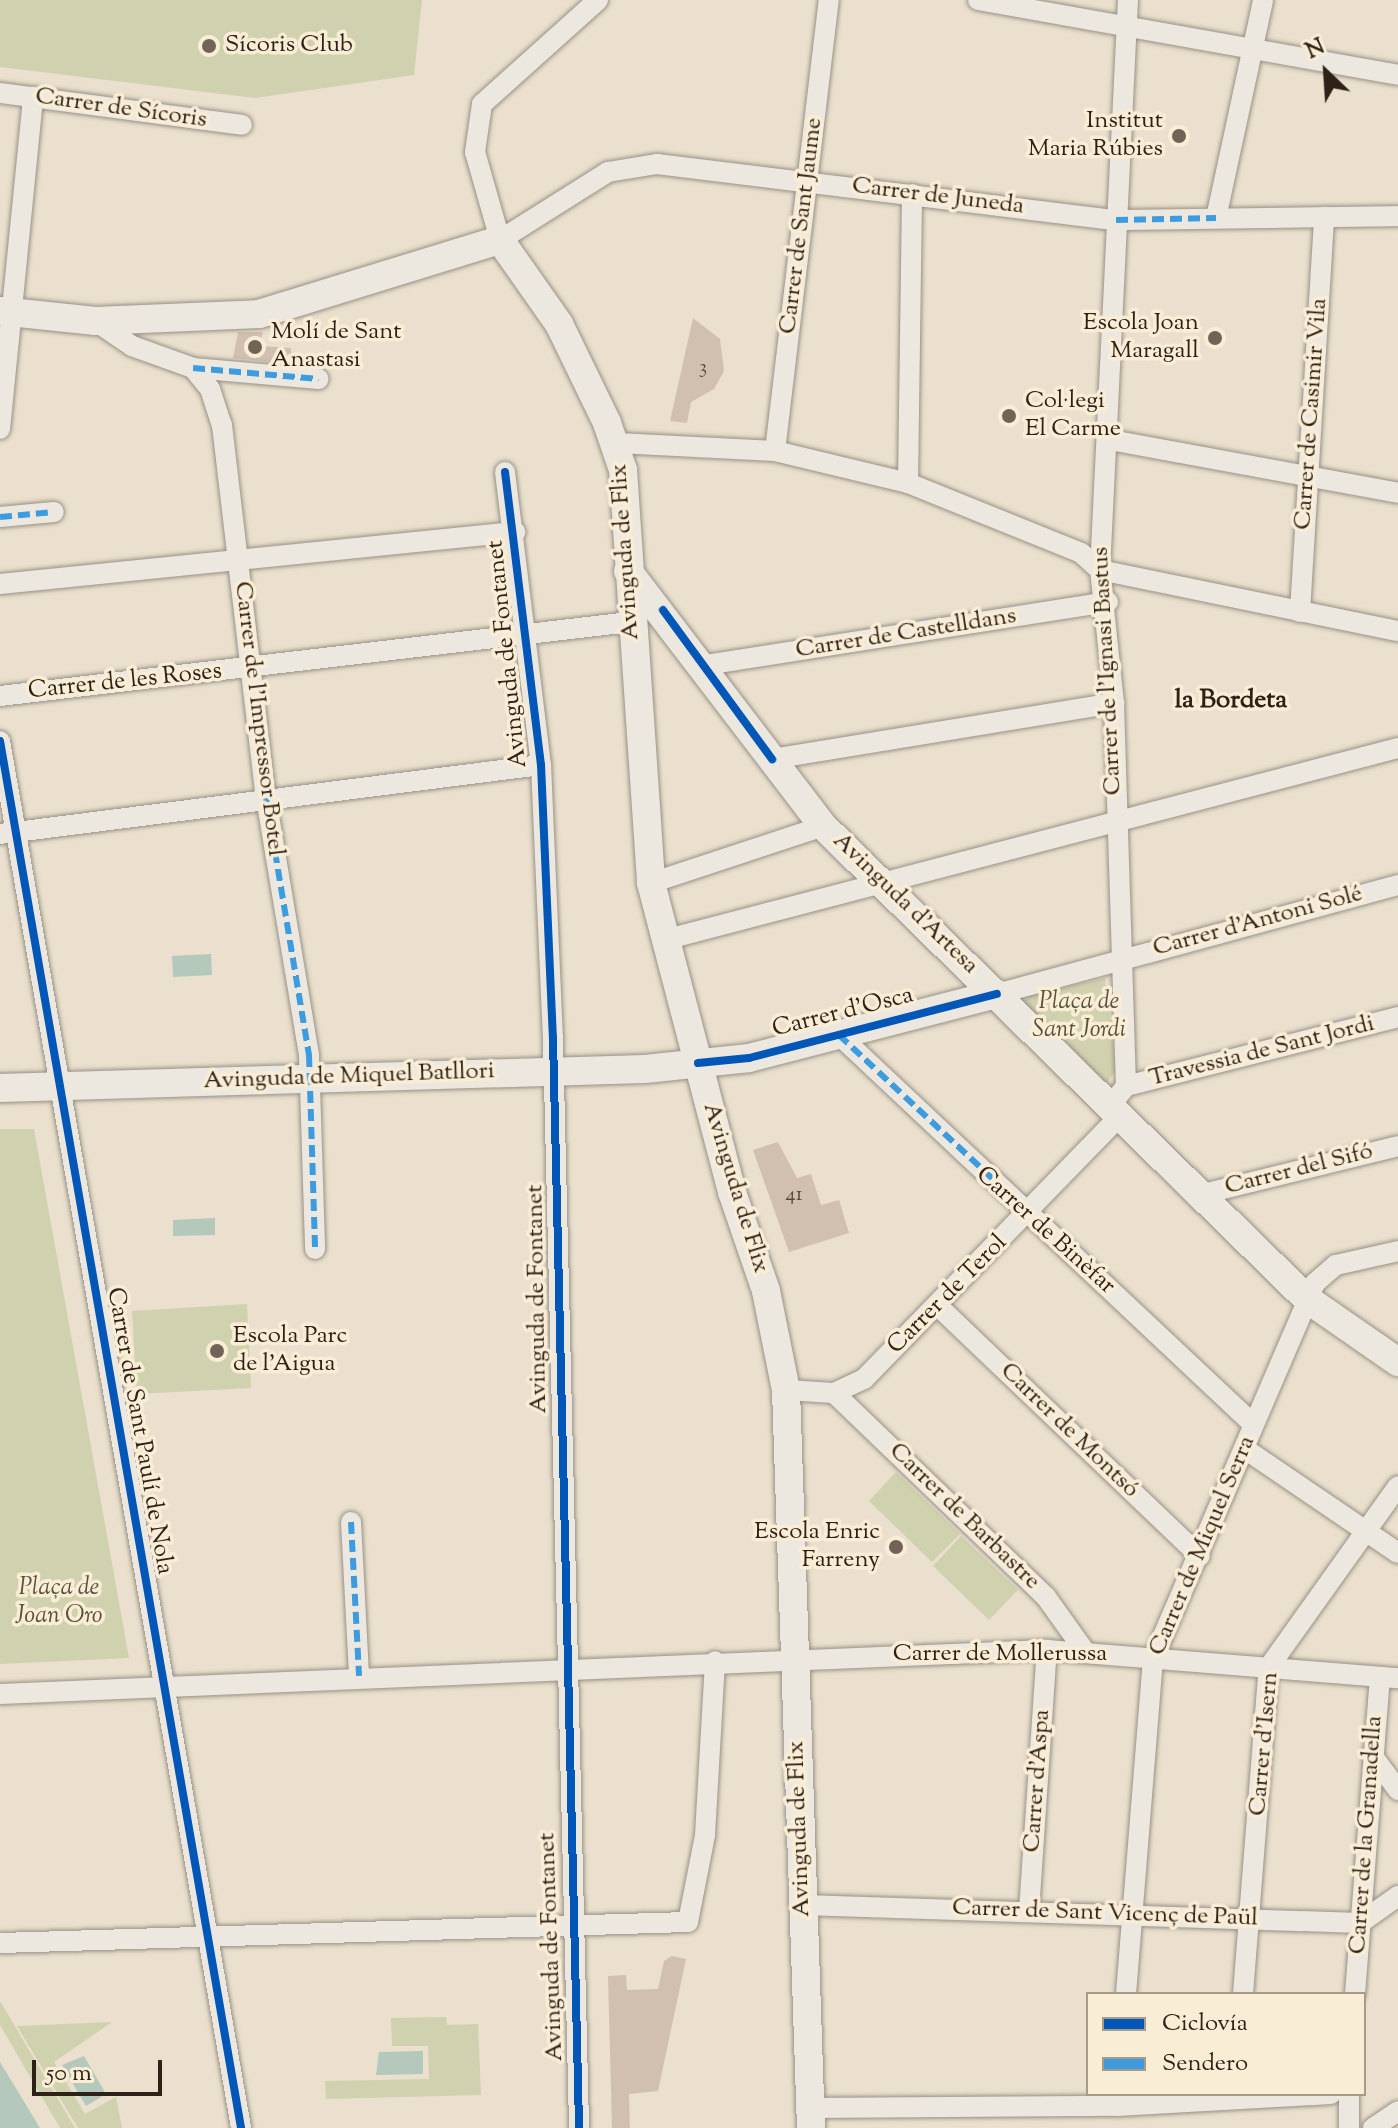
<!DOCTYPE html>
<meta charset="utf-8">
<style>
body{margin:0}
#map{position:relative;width:1398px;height:2128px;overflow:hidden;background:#eae0cd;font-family:"Sorts Mill Goudy",serif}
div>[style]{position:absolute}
.green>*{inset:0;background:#d0d1ae}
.water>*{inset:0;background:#b4c8bb}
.building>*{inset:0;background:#d1c0af}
.roads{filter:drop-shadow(0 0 2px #999186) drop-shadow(0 0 2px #999186)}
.street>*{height:20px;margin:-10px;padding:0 10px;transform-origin:10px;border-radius:10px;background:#ede8df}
.secondary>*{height:28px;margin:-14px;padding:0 14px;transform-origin:14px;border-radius:14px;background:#ede8df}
.quiet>*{height:6px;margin-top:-3px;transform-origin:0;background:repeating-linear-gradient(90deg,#3d9bdf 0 12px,transparent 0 18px)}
.cycleway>*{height:8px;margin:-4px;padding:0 4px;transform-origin:4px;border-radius:4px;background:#0057b8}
.dots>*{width:22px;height:22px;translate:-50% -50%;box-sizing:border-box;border:4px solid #faedd6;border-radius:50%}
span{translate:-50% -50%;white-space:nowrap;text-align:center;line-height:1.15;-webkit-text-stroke:7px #faedd6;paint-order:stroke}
.number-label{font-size:20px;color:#57493d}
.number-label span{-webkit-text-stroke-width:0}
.poi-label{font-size:24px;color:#2e2117}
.left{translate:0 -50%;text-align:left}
.right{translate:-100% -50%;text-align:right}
.street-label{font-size:24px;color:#2e2117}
.park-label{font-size:24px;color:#58523d;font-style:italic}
.neighbourhood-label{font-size:26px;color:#2e2117;font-weight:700}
.legend{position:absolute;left:1086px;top:1992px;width:280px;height:104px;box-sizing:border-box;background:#faedd6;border:2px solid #a89b8a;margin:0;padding:10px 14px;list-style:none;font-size:24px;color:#2e2117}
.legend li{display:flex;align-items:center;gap:16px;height:40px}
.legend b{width:40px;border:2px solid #a89b8a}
.north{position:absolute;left:1286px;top:32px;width:80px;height:80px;-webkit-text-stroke:6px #faedd6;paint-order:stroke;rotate:335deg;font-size:22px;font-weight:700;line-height:32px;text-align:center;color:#2e2117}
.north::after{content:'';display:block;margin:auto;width:28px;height:36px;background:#2e2117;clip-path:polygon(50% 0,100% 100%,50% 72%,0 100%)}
.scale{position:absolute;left:32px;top:2060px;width:130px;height:36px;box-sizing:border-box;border:4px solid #2e2117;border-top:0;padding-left:10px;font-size:24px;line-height:28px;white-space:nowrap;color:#2e2117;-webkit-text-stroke:6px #faedd6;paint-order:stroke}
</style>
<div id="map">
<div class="green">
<i style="clip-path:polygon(0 0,422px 0,414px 75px,255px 98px,0 67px)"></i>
<i style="clip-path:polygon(1105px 978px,1116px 1069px,1106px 1085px,1023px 1004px,1028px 996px)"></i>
<i style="clip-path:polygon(0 1129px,34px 1129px,129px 1658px,0 1664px)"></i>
<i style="clip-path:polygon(247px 1304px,251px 1388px,137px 1394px,132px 1311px)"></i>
<i style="clip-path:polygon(896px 1472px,960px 1534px,932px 1562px,869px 1501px)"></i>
<i style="clip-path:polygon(961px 1536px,1018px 1590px,989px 1620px,933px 1566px)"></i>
<i style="clip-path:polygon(0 2001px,75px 2128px,60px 2128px,0 2025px)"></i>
<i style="clip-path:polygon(446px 2017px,447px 2025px,478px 2024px,481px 2095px,326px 2099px,325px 2081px,429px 2079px,428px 2046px,392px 2046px,391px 2018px)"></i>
<i style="clip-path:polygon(112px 2022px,54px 2062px,85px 2114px,116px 2097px,122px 2128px,78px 2128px,17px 2026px)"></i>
</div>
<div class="water">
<i style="clip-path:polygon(211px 954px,212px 975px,173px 977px,172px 956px)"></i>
<i style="clip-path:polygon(215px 1218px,215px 1235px,173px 1236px,173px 1220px)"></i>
<i style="clip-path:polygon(423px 2051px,423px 2074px,376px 2075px,379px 2052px)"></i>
<i style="clip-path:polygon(84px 2056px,106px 2094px,86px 2106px,62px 2065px)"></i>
<i style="clip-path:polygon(0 2062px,40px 2128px,0 2128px)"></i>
</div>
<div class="building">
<i style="clip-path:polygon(693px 318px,720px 339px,724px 371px,714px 389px,691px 402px,687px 423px,670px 421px)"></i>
<i style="clip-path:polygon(238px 332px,263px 332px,260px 346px,291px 348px,291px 364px,233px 358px)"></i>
<i style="clip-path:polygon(778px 1142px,797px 1178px,811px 1174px,821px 1205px,839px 1200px,849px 1233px,789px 1252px,753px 1150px)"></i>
<i style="clip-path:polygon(672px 1956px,686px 1959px,658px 2091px,629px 2094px,630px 2128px,612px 2128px,608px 1976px,626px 1975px,627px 1990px,658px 1989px,664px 1961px)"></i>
</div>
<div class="roads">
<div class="street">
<i style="left:598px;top:0;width:156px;rotate:138.1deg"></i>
<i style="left:482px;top:104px;width:49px;rotate:98.3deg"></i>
<i style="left:475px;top:152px;width:91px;rotate:74.1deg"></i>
<i style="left:500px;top:240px;width:128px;rotate:-32.2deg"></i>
<i style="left:608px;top:172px;width:50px;rotate:-9.3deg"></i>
<i style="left:657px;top:164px;width:462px;rotate:7deg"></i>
<i style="left:1116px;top:220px;width:282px;rotate:-0.8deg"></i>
<i style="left:978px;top:0;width:427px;rotate:10.1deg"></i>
<i style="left:0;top:93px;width:244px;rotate:7.5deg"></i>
<i style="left:1216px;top:218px;width:223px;rotate:-77.8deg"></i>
<i style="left:95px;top:321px;width:45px;rotate:34deg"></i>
<i style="left:132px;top:346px;width:65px;rotate:19.8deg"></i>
<i style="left:193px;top:368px;width:126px;rotate:5deg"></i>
<i style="left:193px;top:368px;width:27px;rotate:51deg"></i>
<i style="left:210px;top:389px;width:38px;rotate:72deg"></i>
<i style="left:222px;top:425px;width:376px;rotate:83.3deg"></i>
<i style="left:266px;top:798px;width:261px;rotate:80.5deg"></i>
<i style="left:309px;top:1055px;width:194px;rotate:88.2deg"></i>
<i style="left:0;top:429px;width:334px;rotate:-84.3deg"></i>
<i style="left:1110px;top:440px;width:293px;rotate:10.4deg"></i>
<i style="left:617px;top:443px;width:158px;rotate:2.9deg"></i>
<i style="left:775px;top:451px;width:137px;rotate:13.5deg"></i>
<i style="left:908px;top:483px;width:187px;rotate:22deg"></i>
<i style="left:1081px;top:553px;width:25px;rotate:42deg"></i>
<i style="left:1100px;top:570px;width:304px;rotate:11.6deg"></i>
<i style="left:775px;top:451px;width:454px;rotate:-83.2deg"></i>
<i style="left:505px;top:472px;width:295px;rotate:83deg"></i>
<i style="left:541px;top:765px;width:273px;rotate:87.5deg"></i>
<i style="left:553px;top:1038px;width:1090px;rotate:88.63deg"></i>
<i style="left:908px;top:483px;width:289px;rotate:-89.2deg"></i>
<i style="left:0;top:517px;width:54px;rotate:-5.3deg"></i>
<i style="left:0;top:584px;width:518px;rotate:-5.77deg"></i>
<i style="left:1300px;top:612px;width:396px;rotate:-86.5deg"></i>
<i style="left:705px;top:665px;width:408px;rotate:-8.9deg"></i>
<i style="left:0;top:696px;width:634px;rotate:-6.7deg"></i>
<i style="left:0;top:741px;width:1408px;rotate:80.14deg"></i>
<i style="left:772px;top:759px;width:347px;rotate:-9.3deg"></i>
<i style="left:0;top:834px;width:545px;rotate:-7.27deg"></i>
<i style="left:651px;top:883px;width:181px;rotate:-18.3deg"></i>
<i style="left:664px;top:940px;width:759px;rotate:-14.66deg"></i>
<i style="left:997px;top:994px;width:416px;rotate:-15.2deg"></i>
<i style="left:839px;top:1035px;width:569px;rotate:43.22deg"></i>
<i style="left:1126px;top:1086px;width:281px;rotate:-14.2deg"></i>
<i style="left:1110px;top:1106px;width:26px;rotate:-51deg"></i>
<i style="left:1126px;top:1086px;width:383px;rotate:-91.8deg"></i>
<i style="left:1114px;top:703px;width:134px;rotate:-96deg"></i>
<i style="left:1100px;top:570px;width:571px;rotate:-87.19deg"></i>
<i style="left:1199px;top:1195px;width:205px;rotate:-13.8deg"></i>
<i style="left:938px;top:1306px;width:362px;rotate:43.7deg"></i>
<i style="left:786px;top:1390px;width:48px;rotate:3.6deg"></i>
<i style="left:834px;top:1393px;width:33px;rotate:-25deg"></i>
<i style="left:864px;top:1379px;width:367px;rotate:-45.8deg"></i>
<i style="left:834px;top:1393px;width:294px;rotate:43.9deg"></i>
<i style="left:1046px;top:1597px;width:65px;rotate:54.4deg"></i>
<i style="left:1245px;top:1449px;width:185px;rotate:34.2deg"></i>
<i style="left:351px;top:1522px;width:154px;rotate:87deg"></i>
<i style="left:0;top:1694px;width:1048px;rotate:-2.41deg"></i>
<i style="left:1047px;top:1650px;width:352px;rotate:4.6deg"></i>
<i style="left:1372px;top:1755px;width:44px;rotate:53.4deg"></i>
<i style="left:803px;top:1905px;width:557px;rotate:1.85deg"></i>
<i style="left:1360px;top:1923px;width:47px;rotate:-35.4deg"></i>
<i style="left:1029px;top:1911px;width:262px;rotate:-86.1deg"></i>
<i style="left:0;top:1943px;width:688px;rotate:-1.75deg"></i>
<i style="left:688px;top:1922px;width:89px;rotate:-78.9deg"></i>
<i style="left:705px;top:1835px;width:174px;rotate:-86.7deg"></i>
<i style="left:1126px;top:1994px;width:336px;rotate:-85.4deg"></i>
<i style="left:1153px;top:1659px;width:409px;rotate:-66.7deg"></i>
<i style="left:1315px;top:1283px;width:28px;rotate:-41deg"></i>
<i style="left:1336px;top:1265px;width:64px;rotate:-12.7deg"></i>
<i style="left:1243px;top:1994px;width:328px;rotate:-85.5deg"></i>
<i style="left:1269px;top:1667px;width:222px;rotate:-54.5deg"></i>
<i style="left:1355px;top:1994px;width:318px;rotate:-85.5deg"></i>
<i style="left:1349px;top:2094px;width:34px;rotate:90deg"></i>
<i style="left:811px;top:2108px;width:306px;rotate:-0.4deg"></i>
<i style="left:1117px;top:2106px;width:214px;rotate:-3.2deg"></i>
<i style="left:1373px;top:2128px;width:30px;rotate:-34deg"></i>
</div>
<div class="secondary">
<i style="left:0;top:311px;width:96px;rotate:6deg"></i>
<i style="left:95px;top:321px;width:164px;rotate:-2.4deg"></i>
<i style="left:259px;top:314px;width:252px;rotate:-17.1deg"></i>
<i style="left:500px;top:240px;width:103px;rotate:54.9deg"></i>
<i style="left:559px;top:324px;width:110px;rotate:64.1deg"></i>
<i style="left:607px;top:423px;width:50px;rotate:71.2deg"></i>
<i style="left:623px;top:470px;width:414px;rotate:86.1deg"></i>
<i style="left:651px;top:883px;width:319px;rotate:75.3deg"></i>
<i style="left:732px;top:1192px;width:105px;rotate:71deg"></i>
<i style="left:766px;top:1291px;width:101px;rotate:78.6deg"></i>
<i style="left:786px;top:1390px;width:738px;rotate:88.06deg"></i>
<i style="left:628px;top:571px;width:321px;rotate:52.6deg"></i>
<i style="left:823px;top:826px;width:677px;rotate:44.34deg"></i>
<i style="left:1307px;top:1299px;width:111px;rotate:34.7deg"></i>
<i style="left:0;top:1088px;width:645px;rotate:-1.69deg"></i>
<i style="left:645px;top:1069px;width:105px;rotate:-6deg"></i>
<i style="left:749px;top:1058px;width:256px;rotate:-14.5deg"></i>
</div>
</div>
<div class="quiet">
<i style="left:1116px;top:220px;width:100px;rotate:-1.1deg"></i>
<i style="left:193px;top:368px;width:126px;rotate:5deg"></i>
<i style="left:0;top:517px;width:54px;rotate:-5.3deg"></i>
<i style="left:266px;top:798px;width:261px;rotate:80.5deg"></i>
<i style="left:309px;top:1055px;width:194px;rotate:88.2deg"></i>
<i style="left:839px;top:1035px;width:262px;rotate:43.1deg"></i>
<i style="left:351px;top:1522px;width:154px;rotate:87deg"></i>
</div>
<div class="cycleway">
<i style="left:505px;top:472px;width:295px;rotate:83deg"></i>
<i style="left:541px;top:765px;width:273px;rotate:87.5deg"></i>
<i style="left:553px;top:1038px;width:1090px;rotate:88.63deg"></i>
<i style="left:663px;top:610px;width:185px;rotate:53.8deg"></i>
<i style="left:0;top:741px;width:1408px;rotate:80.14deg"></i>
<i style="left:698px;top:1063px;width:51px;rotate:-5.6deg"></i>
<i style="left:749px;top:1058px;width:256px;rotate:-14.5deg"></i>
</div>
<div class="dots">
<i style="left:209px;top:46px;background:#706457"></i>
<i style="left:1179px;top:136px;background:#706457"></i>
<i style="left:1215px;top:338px;background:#706457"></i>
<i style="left:255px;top:347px;background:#706457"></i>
<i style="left:1009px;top:416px;background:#706457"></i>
<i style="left:217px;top:1351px;background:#706457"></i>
<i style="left:896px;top:1547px;background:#706457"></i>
</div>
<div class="number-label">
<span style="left:703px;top:368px">3</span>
<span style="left:794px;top:1195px">41</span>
</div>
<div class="poi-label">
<span class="left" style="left:225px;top:46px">Sícoris Club</span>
<span class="right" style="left:1163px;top:136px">Institut<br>Maria Rúbies</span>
<span class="right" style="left:1199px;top:338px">Escola Joan<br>Maragall</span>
<span class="left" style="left:271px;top:347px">Molí de Sant<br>Anastasi</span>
<span class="left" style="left:1025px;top:416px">Col·legi<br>El Carme</span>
<span class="left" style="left:233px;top:1351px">Escola Parc<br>de l'Aigua</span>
<span class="right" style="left:880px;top:1547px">Escola Enric<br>Farreny</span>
</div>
<div class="street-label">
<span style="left:121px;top:109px;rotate:8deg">Carrer de Sícoris</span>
<span style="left:938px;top:197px;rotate:7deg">Carrer de Juneda</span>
<span style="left:802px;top:226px;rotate:-83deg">Carrer de Sant Jaume</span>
<span style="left:1312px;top:414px;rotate:-86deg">Carrer de Casimir Vila</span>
<span style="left:626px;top:552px;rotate:-94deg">Avinguda de Flix</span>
<span style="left:906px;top:634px;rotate:-9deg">Carrer de Castelldans</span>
<span style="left:508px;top:654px;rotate:-96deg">Avinguda de Fontanet</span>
<span style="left:1108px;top:671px;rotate:-93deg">Carrer de l'Ignasi Bastus</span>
<span style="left:125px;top:682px;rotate:-6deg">Carrer de les Roses</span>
<span style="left:258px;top:719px;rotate:83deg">Carrer de l'Impressor Botel</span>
<span style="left:905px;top:904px;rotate:44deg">Avinguda d'Artesa</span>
<span style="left:1258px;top:922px;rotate:-15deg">Carrer d'Antoni Solé</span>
<span style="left:843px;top:1013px;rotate:-14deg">Carrer d'Osca</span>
<span style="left:1262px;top:1052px;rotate:-14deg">Travessia de Sant Jordi</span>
<span style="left:349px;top:1077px;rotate:-2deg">Avinguda de Miquel Batllori</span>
<span style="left:1299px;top:1170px;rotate:-14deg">Carrer del Sifó</span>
<span style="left:735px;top:1188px;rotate:73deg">Avinguda de Flix</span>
<span style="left:1045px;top:1231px;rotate:42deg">Carrer de Binèfar</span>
<span style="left:948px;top:1295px;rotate:-45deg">Carrer de Terol</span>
<span style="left:538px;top:1299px;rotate:-91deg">Avinguda de Fontanet</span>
<span style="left:139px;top:1431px;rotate:80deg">Carrer de Sant Paulí de Nola</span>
<span style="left:1069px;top:1431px;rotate:44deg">Carrer de Montsó</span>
<span style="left:964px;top:1517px;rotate:44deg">Carrer de Barbastre</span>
<span style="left:1203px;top:1546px;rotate:-67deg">Carrer de Miquel Serra</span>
<span style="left:1000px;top:1655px">Carrer de Mollerussa</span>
<span style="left:1265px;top:1744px;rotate:-85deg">Carrer d'Isern</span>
<span style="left:1038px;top:1781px;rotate:-86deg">Carrer d'Aspa</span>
<span style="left:800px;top:1829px;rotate:-92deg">Avinguda de Flix</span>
<span style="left:1367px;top:1835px;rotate:-86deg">Carrer de la Granadella</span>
<span style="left:1105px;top:1914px;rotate:2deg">Carrer de Sant Vicenç de Paül</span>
<span style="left:552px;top:1947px;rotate:-92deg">Avinguda de Fontanet</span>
</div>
<div class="park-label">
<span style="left:1079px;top:1017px">Plaça de<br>Sant Jordi</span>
<span style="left:59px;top:1603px">Plaça de<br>Joan Oro</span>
</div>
<div class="neighbourhood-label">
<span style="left:1231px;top:701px">la Bordeta</span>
</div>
<ul class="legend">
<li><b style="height:10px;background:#0057b8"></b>Ciclovía</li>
<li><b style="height:10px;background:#3d9bdf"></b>Sendero</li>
</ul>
<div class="north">N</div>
<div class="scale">50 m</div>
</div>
